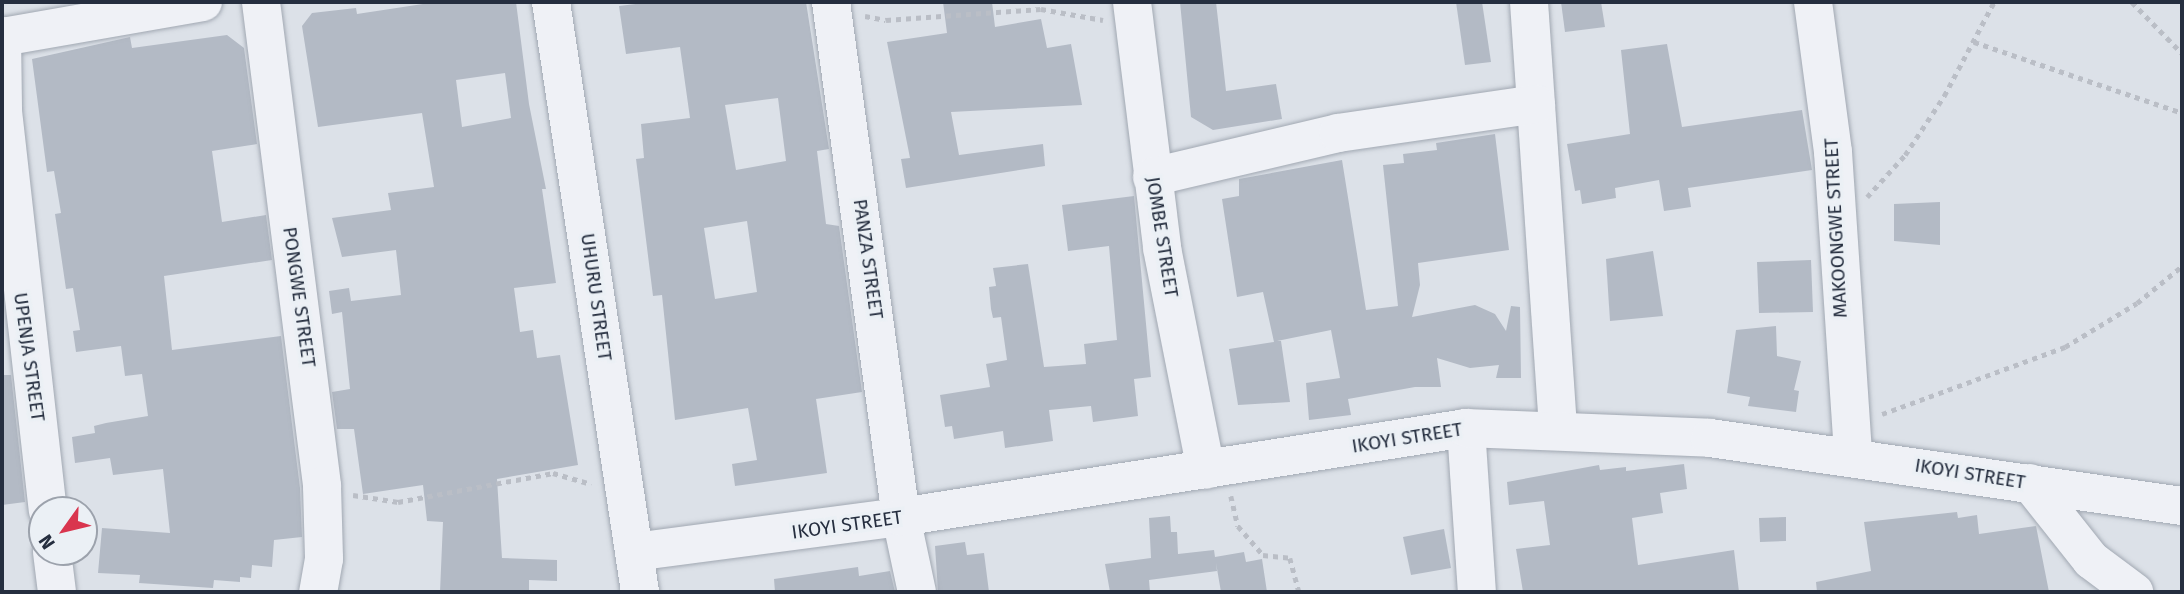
<!DOCTYPE html>
<style>
body{margin:0}
#map{position:relative;width:2184px;height:594px;overflow:hidden;background:#dce1e8;font-family:"Fira Sans",sans-serif}
div>[style]{position:absolute}
.building>*{inset:0;background:#b3bac5}
.path>*{height:4.5px;margin-top:-2.25px;transform-origin:0;background:repeating-linear-gradient(90deg,#babec6 0 5px,transparent 0 10px)}
.roads{filter:drop-shadow(0 0 2px #a1a8b2) drop-shadow(0 0 2px #a1a8b2)}
.minor>*{height:38px;margin:-19px;padding:0 19px;transform-origin:19px;border-radius:19px;background:#eff1f6}
span{translate:-50% -50%;white-space:nowrap;text-align:center;line-height:1.15;-webkit-text-stroke:7px #ebf0f5;paint-order:stroke}
.street-label{font-size:19px;color:#252e3f}
.frame{position:absolute;inset:0;border:4px solid #252e3f;pointer-events:none}
.north{position:absolute;left:28px;top:496px;width:70px;height:70px;box-sizing:border-box;background:#ebf0f5;border:2px solid #9ca2ac;border-radius:50%;rotate:236deg;font-size:19px;font-weight:700;line-height:28px;text-align:center;color:#252e3f}
.north::after{content:'';display:block;margin:auto;width:24px;height:32px;background:#d9354e;clip-path:polygon(50% 0,100% 100%,50% 72%,0 100%)}
</style>
<div id="map">
<div class="building">
<i style="clip-path:polygon(evenodd,436px 2px,516px 2px,529px 104px,546px 189px,542px 189px,556px 283px,514px 288px,520px 332px,533px 330px,537px 358px,560px 355px,578px 465px,497px 479px,502px 558px,557px 560px,557px 581px,529px 580px,529px 592px,440px 592px,443px 522px,427px 521px,423px 485px,363px 494px,354px 429px,337px 429px,332px 392px,350px 389px,342px 312px,332px 314px,329px 291px,349px 288px,351px 301px,401px 295px,396px 250px,342px 257px,332px 218px,391px 210px,388px 193px,434px 187px,422px 113px,318px 127px,302px 26px,312px 13px,356px 8px,357px 14px,436px 2px,505px 73px,511px 118px,462px 127px,456px 80px,505px 73px)"></i>
<i style="clip-path:polygon(evenodd,652px 2px,806px 2px,829px 149px,817px 151px,826px 224px,839px 226px,862px 392px,816px 399px,827px 473px,735px 486px,732px 464px,757px 460px,748px 408px,675px 420px,662px 295px,653px 296px,636px 159px,644px 158px,641px 124px,690px 118px,680px 47px,626px 54px,619px 6px,652px 2px,778px 98px,786px 161px,736px 170px,725px 105px,778px 98px,652px 2px,747px 221px,757px 292px,715px 299px,704px 228px,747px 221px)"></i>
<i style="clip-path:polygon(943px 2px,992px 2px,995px 27px,1041px 19px,1047px 48px,1071px 44px,1082px 105px,951px 112px,959px 155px,1043px 144px,1045px 166px,906px 188px,901px 159px,910px 158px,887px 42px,947px 33px)"></i>
<i style="clip-path:polygon(1180px 2px,1216px 2px,1226px 91px,1276px 84px,1282px 119px,1213px 130px,1191px 117px)"></i>
<i style="clip-path:polygon(1456px 2px,1482px 2px,1491px 62px,1465px 65px)"></i>
<i style="clip-path:polygon(1561px 2px,1601px 2px,1605px 27px,1565px 32px)"></i>
<i style="clip-path:polygon(227px 35px,244px 48px,257px 144px,212px 151px,222px 222px,266px 215px,272px 260px,164px 276px,172px 350px,281px 336px,300px 488px,302px 537px,274px 540px,272px 567px,252px 565px,251px 578px,240px 577px,240px 582px,214px 580px,213px 588px,139px 583px,140px 575px,98px 573px,102px 528px,170px 533px,163px 469px,113px 475px,110px 458px,75px 463px,72px 437px,95px 433px,94px 426px,106px 423px,148px 416px,142px 374px,125px 376px,121px 346px,76px 352px,73px 331px,80px 330px,73px 288px,66px 289px,55px 214px,61px 213px,54px 171px,47px 172px,32px 59px,130px 37px,132px 48px)"></i>
<i style="clip-path:polygon(1667px 44px,1682px 127px,1802px 110px,1812px 170px,1688px 188px,1691px 207px,1664px 211px,1659px 180px,1615px 188px,1616px 198px,1582px 204px,1580px 190px,1575px 191px,1567px 144px,1630px 134px,1621px 50px)"></i>
<i style="clip-path:polygon(1495px 134px,1509px 250px,1418px 263px,1420px 285px,1412px 317px,1475px 305px,1495px 314px,1506px 331px,1511px 306px,1520px 307px,1521px 378px,1496px 378px,1499px 365px,1470px 368px,1437px 358px,1441px 387px,1415px 387px,1348px 399px,1351px 415px,1309px 420px,1306px 383px,1340px 378px,1331px 330px,1277px 341px,1281px 341px,1290px 402px,1238px 405px,1229px 349px,1274px 342px,1263px 292px,1237px 297px,1222px 199px,1239px 196px,1239px 179px,1342px 160px,1366px 310px,1398px 306px,1383px 165px,1404px 163px,1403px 154px,1437px 150px,1436px 143px)"></i>
<i style="clip-path:polygon(1134px 196px,1151px 377px,1134px 379px,1138px 416px,1093px 422px,1091px 406px,1049px 410px,1053px 441px,1005px 448px,1003px 431px,954px 439px,952px 426px,945px 427px,940px 395px,990px 387px,986px 364px,1007px 360px,1001px 317px,993px 318px,991px 309px,989px 287px,996px 286px,993px 268px,1028px 264px,1044px 367px,1086px 364px,1084px 344px,1117px 340px,1109px 246px,1068px 251px,1062px 205px)"></i>
<i style="clip-path:polygon(1940px 202px,1940px 245px,1894px 241px,1894px 204px)"></i>
<i style="clip-path:polygon(1653px 251px,1663px 316px,1610px 321px,1606px 259px)"></i>
<i style="clip-path:polygon(1811px 260px,1813px 312px,1759px 313px,1757px 262px)"></i>
<i style="clip-path:polygon(1776px 326px,1777px 356px,1801px 361px,1794px 390px,1799px 391px,1796px 412px,1748px 406px,1750px 397px,1727px 393px,1736px 330px)"></i>
<i style="clip-path:polygon(2px 375px,11px 375px,25px 502px,2px 505px)"></i>
<i style="clip-path:polygon(1684px 464px,1687px 489px,1660px 493px,1663px 513px,1632px 518px,1638px 565px,1734px 550px,1739px 592px,1523px 592px,1516px 549px,1550px 545px,1544px 501px,1509px 505px,1507px 482px,1599px 465px,1600px 470px,1626px 467px,1626px 471px)"></i>
<i style="clip-path:polygon(1957px 512px,1958px 518px,1977px 515px,1979px 534px,2036px 526px,2049px 592px,1817px 592px,1816px 582px,1871px 571px,1864px 522px)"></i>
<i style="clip-path:polygon(1170px 516px,1171px 532px,1177px 532px,1178px 554px,1214px 550px,1215px 557px,1244px 552px,1246px 562px,1262px 559px,1267px 592px,1221px 592px,1216px 563px,1217px 571px,1149px 580px,1150px 592px,1110px 592px,1105px 564px,1151px 558px,1149px 518px)"></i>
<i style="clip-path:polygon(1786px 517px,1786px 541px,1760px 542px,1759px 518px)"></i>
<i style="clip-path:polygon(1444px 529px,1451px 568px,1411px 575px,1403px 537px)"></i>
<i style="clip-path:polygon(965px 542px,967px 555px,984px 553px,989px 592px,938px 592px,935px 546px)"></i>
<i style="clip-path:polygon(858px 567px,859px 576px,890px 571px,895px 592px,775px 592px,774px 579px)"></i>
</div>
<div class="path">
<i style="left:2132px;top:2px;width:71px;rotate:45.6deg"></i>
<i style="left:865px;top:16px;width:21px;rotate:11deg"></i>
<i style="left:886px;top:20px;width:155px;rotate:-4.1deg"></i>
<i style="left:1041px;top:9px;width:63px;rotate:10.1deg"></i>
<i style="left:1974px;top:42px;width:220px;rotate:18.8deg"></i>
<i style="left:1867px;top:197px;width:57px;rotate:-47.9deg"></i>
<i style="left:1905px;top:155px;width:71px;rotate:-56.5deg"></i>
<i style="left:1944px;top:96px;width:106px;rotate:-62deg"></i>
<i style="left:1882px;top:414px;width:195px;rotate:-20.1deg"></i>
<i style="left:2065px;top:347px;width:84px;rotate:-31.4deg"></i>
<i style="left:2137px;top:303px;width:58px;rotate:-39.4deg"></i>
<i style="left:353px;top:495px;width:46px;rotate:8.8deg"></i>
<i style="left:398px;top:502px;width:158px;rotate:-10.6deg"></i>
<i style="left:553px;top:473px;width:40px;rotate:16deg"></i>
<i style="left:1231px;top:496px;width:31px;rotate:77deg"></i>
<i style="left:1238px;top:526px;width:38px;rotate:49deg"></i>
<i style="left:1263px;top:555px;width:27px;rotate:6deg"></i>
<i style="left:1290px;top:558px;width:35px;rotate:75deg"></i>
</div>
<div class="roads">
<div class="minor">
<i style="left:261px;top:2px;width:488px;rotate:82.8deg"></i>
<i style="left:322px;top:486px;width:73px;rotate:88.4deg"></i>
<i style="left:324px;top:559px;width:34px;rotate:100deg"></i>
<i style="left:551px;top:2px;width:597px;rotate:81.42deg"></i>
<i style="left:831px;top:2px;width:520px;rotate:82.26deg"></i>
<i style="left:901px;top:517px;width:77px;rotate:78deg"></i>
<i style="left:1132px;top:2px;width:248px;rotate:83deg"></i>
<i style="left:1162px;top:248px;width:226px;rotate:78.8deg"></i>
<i style="left:1529px;top:2px;width:429px;rotate:86.1deg"></i>
<i style="left:1813px;top:2px;width:151px;rotate:82.4deg"></i>
<i style="left:1833px;top:152px;width:304px;rotate:86.2deg"></i>
<i style="left:2px;top:36px;width:75px;rotate:89.2deg"></i>
<i style="left:3px;top:111px;width:402px;rotate:83.6deg"></i>
<i style="left:2px;top:37px;width:204px;rotate:-9.9deg"></i>
<i style="left:1152px;top:177px;width:191px;rotate:-13.3deg"></i>
<i style="left:1338px;top:133px;width:200px;rotate:-8.3deg"></i>
<i style="left:1466px;top:428px;width:164px;rotate:86.2deg"></i>
<i style="left:2030px;top:483px;width:98px;rotate:51.6deg"></i>
<i style="left:2091px;top:560px;width:54px;rotate:36.7deg"></i>
<i style="left:52px;top:552px;width:40px;rotate:82.9deg"></i>
<i style="left:634px;top:552px;width:269px;rotate:-7.5deg"></i>
<i style="left:901px;top:517px;width:572px;rotate:-8.95deg"></i>
<i style="left:1466px;top:428px;width:244px;rotate:2.3deg"></i>
<i style="left:1710px;top:438px;width:477px;rotate:8.2deg"></i>
</div>
</div>
<div class="street-label">
<span style="left:1836px;top:228px;rotate:-93deg">MAKOONGWE STREET</span>
<span style="left:1162px;top:237px;rotate:81deg">JOMBE STREET</span>
<span style="left:868px;top:259px;rotate:82deg">PANZA STREET</span>
<span style="left:299px;top:297px;rotate:82deg">PONGWE STREET</span>
<span style="left:596px;top:297px;rotate:82deg">UHURU STREET</span>
<span style="left:29px;top:357px;rotate:82deg">UPENJA STREET</span>
<span style="left:1407px;top:438px;rotate:-9deg">IKOYI STREET</span>
<span style="left:1970px;top:474px;rotate:9deg">IKOYI STREET</span>
<span style="left:847px;top:525px;rotate:-8deg">IKOYI STREET</span>
</div>
<div class="frame"></div>
<div class="north">N</div>
</div>
